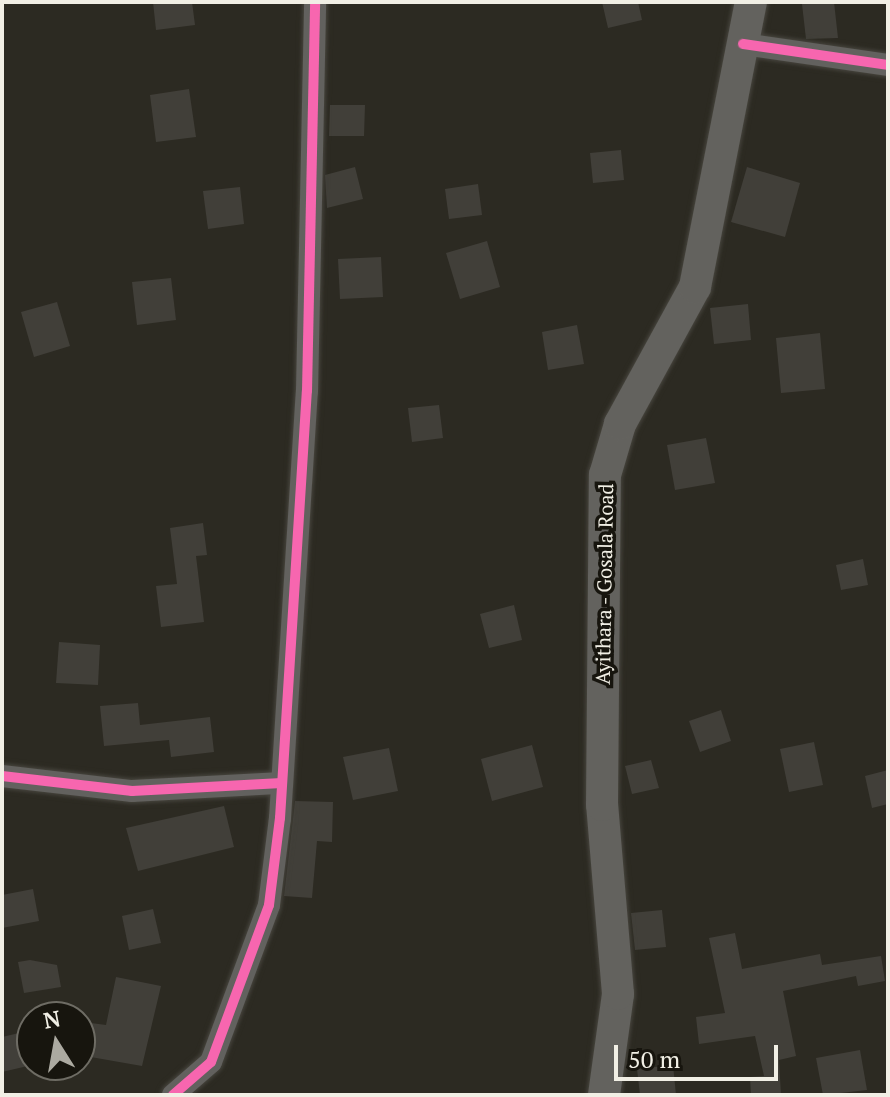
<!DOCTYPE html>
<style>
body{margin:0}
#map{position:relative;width:890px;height:1097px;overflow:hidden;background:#2c2a22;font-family:"PT Serif",serif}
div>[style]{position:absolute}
.building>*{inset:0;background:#413f39}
.roads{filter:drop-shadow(0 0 2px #47453e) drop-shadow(0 0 2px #47453e)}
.street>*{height:22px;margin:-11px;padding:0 11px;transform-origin:11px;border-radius:11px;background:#62615e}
.secondary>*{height:32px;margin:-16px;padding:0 16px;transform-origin:16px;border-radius:16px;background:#63625e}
.cycleway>*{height:10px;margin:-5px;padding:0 5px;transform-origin:5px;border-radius:5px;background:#f766af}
span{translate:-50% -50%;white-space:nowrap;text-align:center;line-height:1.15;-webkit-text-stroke:7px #17150e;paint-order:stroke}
.street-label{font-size:20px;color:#f1efe5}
.frame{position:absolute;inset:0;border:4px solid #f1efe5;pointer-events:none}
.north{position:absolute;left:16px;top:1001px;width:80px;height:80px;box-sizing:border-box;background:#17150e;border:2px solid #6e6c64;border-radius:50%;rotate:349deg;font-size:22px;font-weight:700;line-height:32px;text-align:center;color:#f1efe5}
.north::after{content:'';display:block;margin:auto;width:28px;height:36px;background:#acaaa1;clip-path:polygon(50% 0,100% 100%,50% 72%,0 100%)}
.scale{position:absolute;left:614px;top:1045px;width:164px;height:36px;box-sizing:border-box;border:4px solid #f1efe5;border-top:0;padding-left:10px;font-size:24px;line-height:28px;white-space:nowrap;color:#f1efe5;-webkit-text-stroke:6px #17150e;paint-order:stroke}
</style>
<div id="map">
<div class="building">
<i style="clip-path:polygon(153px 2px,192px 2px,195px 25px,156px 30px)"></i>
<i style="clip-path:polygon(602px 2px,638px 2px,642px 20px,608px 28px)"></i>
<i style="clip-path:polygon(834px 2px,838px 38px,806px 39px,802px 4px)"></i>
<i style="clip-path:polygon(189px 89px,196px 137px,156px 142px,150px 95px)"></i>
<i style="clip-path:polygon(330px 105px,365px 105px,364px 136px,329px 136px)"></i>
<i style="clip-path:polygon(621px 150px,624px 180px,593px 183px,590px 153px)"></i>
<i style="clip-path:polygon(355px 167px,363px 199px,327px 208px,325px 175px)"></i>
<i style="clip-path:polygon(747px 167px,800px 183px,785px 237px,731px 222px)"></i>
<i style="clip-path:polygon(478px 184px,482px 215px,449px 219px,445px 189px)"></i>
<i style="clip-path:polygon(240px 187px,244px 224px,208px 229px,203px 191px)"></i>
<i style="clip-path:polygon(487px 241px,500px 287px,460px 299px,446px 253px)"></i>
<i style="clip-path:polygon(381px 257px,383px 297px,340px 299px,338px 259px)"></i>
<i style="clip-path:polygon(171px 278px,176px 320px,137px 325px,132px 282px)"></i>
<i style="clip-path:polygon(57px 302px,70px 346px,34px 357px,21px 312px)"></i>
<i style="clip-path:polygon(748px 304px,751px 340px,714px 344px,710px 308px)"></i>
<i style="clip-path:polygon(577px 325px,584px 364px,548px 370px,542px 332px)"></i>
<i style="clip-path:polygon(820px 333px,825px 389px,781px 393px,776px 338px)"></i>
<i style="clip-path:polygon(439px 405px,443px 438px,412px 442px,408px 408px)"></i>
<i style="clip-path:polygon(706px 438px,715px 483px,675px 490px,667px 445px)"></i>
<i style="clip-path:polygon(203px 523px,207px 555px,196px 556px,204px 622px,161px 627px,156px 586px,177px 584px,170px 528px)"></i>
<i style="clip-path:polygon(863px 559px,868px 585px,841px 590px,836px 565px)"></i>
<i style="clip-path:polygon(514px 605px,522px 640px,489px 648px,480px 614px)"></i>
<i style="clip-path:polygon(59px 642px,100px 645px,98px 685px,56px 683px)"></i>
<i style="clip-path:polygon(138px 703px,140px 725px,210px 717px,214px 752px,171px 757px,169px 740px,104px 746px,100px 706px)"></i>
<i style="clip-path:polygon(721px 710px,731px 741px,700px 752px,689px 721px)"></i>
<i style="clip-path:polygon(814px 742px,823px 785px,789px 792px,780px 749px)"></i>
<i style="clip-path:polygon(532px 745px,543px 787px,492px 801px,481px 759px)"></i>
<i style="clip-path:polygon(389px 748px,398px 791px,353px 800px,343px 757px)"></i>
<i style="clip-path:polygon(651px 760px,659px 788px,632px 794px,625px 766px)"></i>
<i style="clip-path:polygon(888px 770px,888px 804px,872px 808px,865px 776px)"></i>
<i style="clip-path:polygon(295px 801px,333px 802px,332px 842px,317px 841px,312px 898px,284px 896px)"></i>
<i style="clip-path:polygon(224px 806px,234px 847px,138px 871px,126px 828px)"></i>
<i style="clip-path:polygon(33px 889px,39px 921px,2px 928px,2px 895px)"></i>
<i style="clip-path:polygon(153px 909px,161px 943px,129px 950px,122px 916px)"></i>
<i style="clip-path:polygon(662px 910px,666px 947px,635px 950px,631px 913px)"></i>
<i style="clip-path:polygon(735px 933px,742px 969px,820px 954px,822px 965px,881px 956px,885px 981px,858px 986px,856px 976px,783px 991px,796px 1056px,779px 1060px,781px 1095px,751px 1095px,750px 1077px,764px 1076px,755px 1036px,699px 1044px,696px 1017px,725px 1013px,709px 938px)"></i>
<i style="clip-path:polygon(30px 960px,57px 965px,61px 987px,24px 993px,18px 962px)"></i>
<i style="clip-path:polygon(116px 977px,161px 986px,142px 1066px,85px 1056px,91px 1023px,106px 1025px)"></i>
<i style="clip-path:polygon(32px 1030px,32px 1065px,2px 1072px,2px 1037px)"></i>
<i style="clip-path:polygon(860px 1050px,867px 1090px,823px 1095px,816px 1058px)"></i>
<i style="clip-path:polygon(673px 1065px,676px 1095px,640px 1095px,637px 1069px)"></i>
</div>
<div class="roads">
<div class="street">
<i style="left:743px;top:44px;width:147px;rotate:8.2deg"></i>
<i style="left:2px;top:776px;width:131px;rotate:6.6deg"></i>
<i style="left:132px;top:791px;width:150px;rotate:-3.1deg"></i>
<i style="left:173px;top:1095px;width:50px;rotate:-41deg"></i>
<i style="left:211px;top:1062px;width:167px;rotate:-69.7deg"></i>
<i style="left:269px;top:905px;width:88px;rotate:-82.8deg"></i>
<i style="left:280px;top:818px;width:428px;rotate:-86.4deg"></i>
<i style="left:307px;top:391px;width:389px;rotate:-88.8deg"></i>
</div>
<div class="secondary">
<i style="left:604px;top:1095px;width:102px;rotate:-82.1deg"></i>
<i style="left:618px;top:994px;width:190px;rotate:-94.8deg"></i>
<i style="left:602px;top:805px;width:330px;rotate:-89.5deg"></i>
<i style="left:605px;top:475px;width:53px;rotate:-73.6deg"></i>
<i style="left:620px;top:424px;width:156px;rotate:-61.3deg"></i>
<i style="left:695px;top:287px;width:290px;rotate:-78.9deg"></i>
</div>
</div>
<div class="cycleway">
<i style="left:743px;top:44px;width:147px;rotate:8.2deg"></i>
<i style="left:2px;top:776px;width:131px;rotate:6.6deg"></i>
<i style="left:132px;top:791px;width:150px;rotate:-3.1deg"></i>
<i style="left:173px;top:1095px;width:50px;rotate:-41deg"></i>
<i style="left:211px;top:1062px;width:167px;rotate:-69.7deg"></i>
<i style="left:269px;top:905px;width:88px;rotate:-82.8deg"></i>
<i style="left:280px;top:818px;width:428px;rotate:-86.4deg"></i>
<i style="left:307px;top:391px;width:389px;rotate:-88.8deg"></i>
</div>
<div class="street-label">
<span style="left:604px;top:584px;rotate:-89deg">Ayithara - Gosala Road</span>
</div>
<div class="frame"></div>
<div class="north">N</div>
<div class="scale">50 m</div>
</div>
